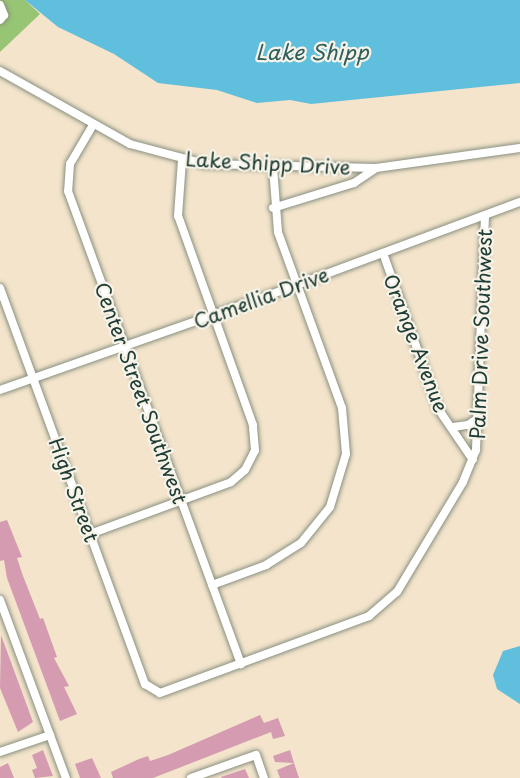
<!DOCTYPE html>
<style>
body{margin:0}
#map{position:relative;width:520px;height:778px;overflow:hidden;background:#f3e4cb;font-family:"Playpen Sans",sans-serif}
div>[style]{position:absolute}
.green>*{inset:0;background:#97c573}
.water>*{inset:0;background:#5fbfdd}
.building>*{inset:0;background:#d59cb1}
.roads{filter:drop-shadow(0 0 2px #899080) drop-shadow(0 0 2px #899080)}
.minor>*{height:8px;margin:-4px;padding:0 4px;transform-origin:4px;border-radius:4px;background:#fff}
span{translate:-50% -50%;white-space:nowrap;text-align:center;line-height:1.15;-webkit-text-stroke:4.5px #f7f3e8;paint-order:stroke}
.street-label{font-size:20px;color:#1f3d34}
.water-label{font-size:21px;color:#2f5e5e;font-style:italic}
</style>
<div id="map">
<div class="green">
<i style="clip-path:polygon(0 0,25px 0,40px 14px,0 52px)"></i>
</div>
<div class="water">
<i style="clip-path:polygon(25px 0,520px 0,520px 83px,311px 104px,290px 100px,257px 103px,217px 90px,158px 83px,114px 54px,58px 27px)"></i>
<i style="clip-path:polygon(520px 646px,520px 704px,497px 689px,493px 675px,503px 651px)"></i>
</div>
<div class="building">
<i style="clip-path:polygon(7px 520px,22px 557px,17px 558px,23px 576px,40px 619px,43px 618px,57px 657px,54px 658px,69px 686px,64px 687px,77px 714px,60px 721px,7px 578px,4px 560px,0 561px,0 522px)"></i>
<i style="clip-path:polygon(1px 635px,33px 722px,18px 732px,0 688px)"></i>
<i style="clip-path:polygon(260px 715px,264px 723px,278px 718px,285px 736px,273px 739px,271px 732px,153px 778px,113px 778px,111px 772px,139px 759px,148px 756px,150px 761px,168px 755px)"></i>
<i style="clip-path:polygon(43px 750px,53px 776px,35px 778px,32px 770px,37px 768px,32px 755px)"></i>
<i style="clip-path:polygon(290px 750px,294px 763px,275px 762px,273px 756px)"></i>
<i style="clip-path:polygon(92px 758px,101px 778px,80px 778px,75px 764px)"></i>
<i style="clip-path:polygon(8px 763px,14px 778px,0 778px,0 767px)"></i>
<i style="clip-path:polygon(294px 763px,299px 778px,280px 778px,277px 770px)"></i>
<i style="clip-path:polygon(245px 769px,249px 778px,222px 778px,221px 777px)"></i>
</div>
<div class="roads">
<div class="minor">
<i style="left:0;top:5px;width:11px;rotate:68deg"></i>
<i style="left:4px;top:15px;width:6px;rotate:129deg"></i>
<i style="left:0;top:71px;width:149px;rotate:29.3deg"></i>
<i style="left:130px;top:144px;width:78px;rotate:14.9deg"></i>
<i style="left:205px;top:164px;width:171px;rotate:1.3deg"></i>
<i style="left:376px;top:168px;width:145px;rotate:-7.9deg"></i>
<i style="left:93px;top:125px;width:45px;rotate:120.5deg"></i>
<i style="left:70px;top:164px;width:27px;rotate:94deg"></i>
<i style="left:68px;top:191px;width:504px;rotate:69.91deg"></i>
<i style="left:273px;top:208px;width:85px;rotate:-17.2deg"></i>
<i style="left:354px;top:183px;width:27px;rotate:-34deg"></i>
<i style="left:383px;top:253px;width:167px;rotate:70.4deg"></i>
<i style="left:439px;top:410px;width:60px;rotate:55.8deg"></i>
<i style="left:0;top:288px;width:422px;rotate:69.9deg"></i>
<i style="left:145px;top:684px;width:17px;rotate:31deg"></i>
<i style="left:160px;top:693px;width:223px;rotate:-20.2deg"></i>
<i style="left:369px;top:616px;width:37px;rotate:-41deg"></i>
<i style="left:397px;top:592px;width:128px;rotate:-59deg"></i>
<i style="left:463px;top:482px;width:35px;rotate:-68deg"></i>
<i style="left:476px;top:450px;width:234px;rotate:-87.8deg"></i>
<i style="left:0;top:390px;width:280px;rotate:-19.4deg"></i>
<i style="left:264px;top:297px;width:273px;rotate:-20.4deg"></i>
<i style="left:453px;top:427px;width:15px;rotate:-8deg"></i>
<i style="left:468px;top:425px;width:14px;rotate:-34deg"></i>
<i style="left:90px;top:534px;width:150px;rotate:-20.2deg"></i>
<i style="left:231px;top:482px;width:18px;rotate:-41deg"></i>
<i style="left:245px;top:470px;width:22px;rotate:-63deg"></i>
<i style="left:255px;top:450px;width:25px;rotate:-95deg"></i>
<i style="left:253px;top:425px;width:222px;rotate:-109.7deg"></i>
<i style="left:178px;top:216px;width:56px;rotate:-85.9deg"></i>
<i style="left:212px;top:585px;width:58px;rotate:-20.3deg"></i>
<i style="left:266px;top:565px;width:41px;rotate:-32.2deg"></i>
<i style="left:301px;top:543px;width:46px;rotate:-51.1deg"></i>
<i style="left:330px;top:507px;width:55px;rotate:-73.2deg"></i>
<i style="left:346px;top:454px;width:46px;rotate:-95deg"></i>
<i style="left:342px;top:408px;width:187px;rotate:-110deg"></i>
<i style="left:278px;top:232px;width:65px;rotate:-94.4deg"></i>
<i style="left:0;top:600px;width:190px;rotate:69.7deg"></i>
<i style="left:0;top:752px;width:53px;rotate:-18.8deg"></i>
<i style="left:191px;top:778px;width:69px;rotate:-19.5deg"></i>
<i style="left:256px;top:755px;width:24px;rotate:71deg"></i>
</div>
</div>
<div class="street-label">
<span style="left:268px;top:163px;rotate:3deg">Lake Shipp Drive</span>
<span style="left:261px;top:298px;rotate:-20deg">Camellia Drive</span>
<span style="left:481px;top:334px;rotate:-88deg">Palm Drive Southwest</span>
<span style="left:416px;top:343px;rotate:69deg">Orange Avenue</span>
<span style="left:141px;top:393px;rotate:70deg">Center Street Southwest</span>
<span style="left:74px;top:490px;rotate:70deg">High Street</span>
</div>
<div class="water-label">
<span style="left:312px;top:51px">Lake Shipp</span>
</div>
</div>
